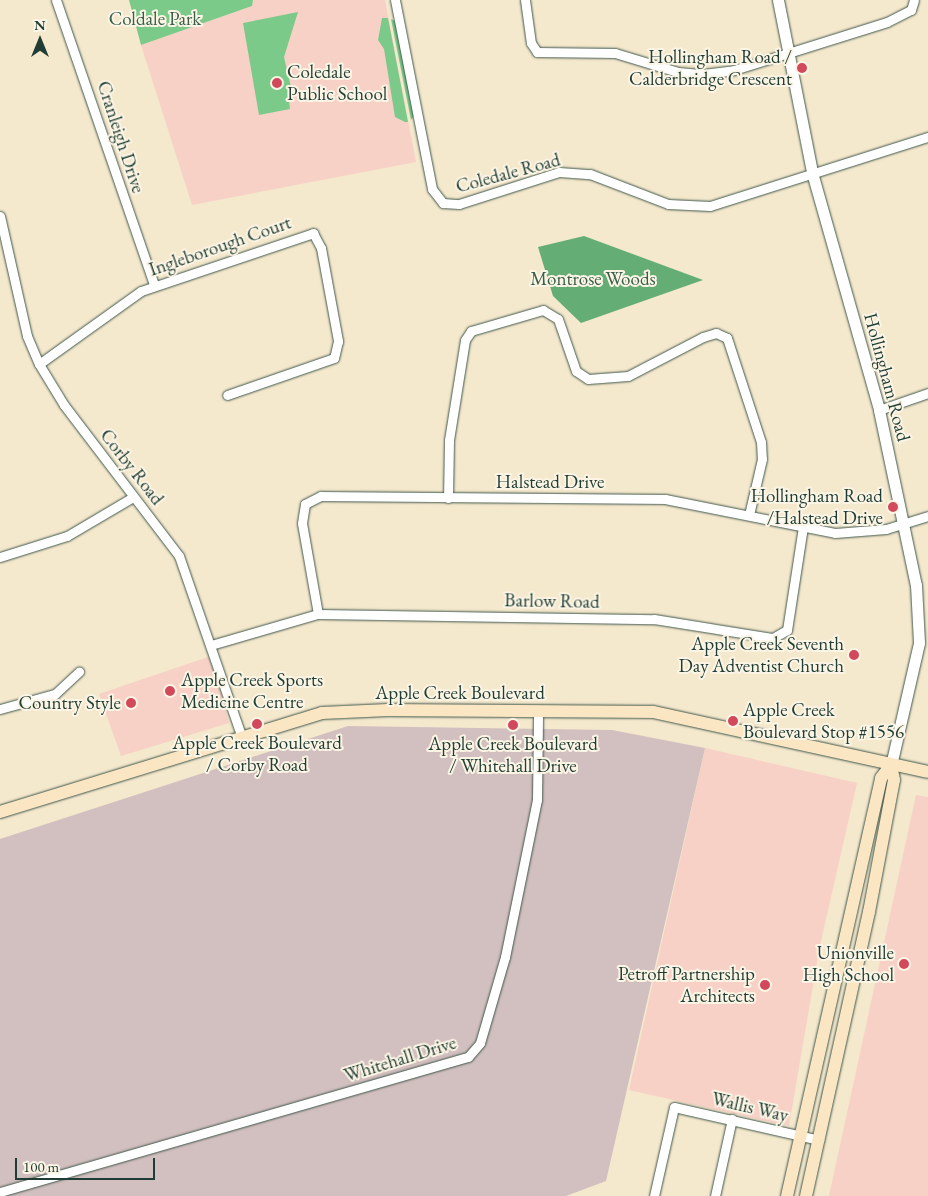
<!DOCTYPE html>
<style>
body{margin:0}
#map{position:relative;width:928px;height:1196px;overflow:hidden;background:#f4e8cd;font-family:"EB Garamond",serif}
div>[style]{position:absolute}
.built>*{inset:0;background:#f7d1c6}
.industrial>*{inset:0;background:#d2bfbf}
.green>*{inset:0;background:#7bca8a}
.forest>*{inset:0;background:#64ae76}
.roads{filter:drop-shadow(0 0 1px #3f574b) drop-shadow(0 0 1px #3f574b)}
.minor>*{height:9px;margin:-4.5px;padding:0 4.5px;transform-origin:4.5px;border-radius:4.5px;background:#fff}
.tertiary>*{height:11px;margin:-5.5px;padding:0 5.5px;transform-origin:5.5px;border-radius:5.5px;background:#fff}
.secondary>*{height:12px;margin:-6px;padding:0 6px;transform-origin:6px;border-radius:6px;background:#fbe6c4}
.dots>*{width:14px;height:14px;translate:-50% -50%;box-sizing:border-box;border:2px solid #fcf5e5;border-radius:50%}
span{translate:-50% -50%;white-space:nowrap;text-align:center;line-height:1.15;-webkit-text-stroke:4px #fcf5e5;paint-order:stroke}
.park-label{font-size:19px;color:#36604a}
.poi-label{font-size:19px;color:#1f3d34}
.right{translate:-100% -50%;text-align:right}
.left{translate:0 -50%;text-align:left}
.street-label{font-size:19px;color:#1f3d34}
.north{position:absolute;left:15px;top:15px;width:50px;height:50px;-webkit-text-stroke:4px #fcf5e5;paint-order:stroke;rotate:0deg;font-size:14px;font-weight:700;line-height:20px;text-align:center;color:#1f3d34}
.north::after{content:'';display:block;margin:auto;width:18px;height:22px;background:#1f3d34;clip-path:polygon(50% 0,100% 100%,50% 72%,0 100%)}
.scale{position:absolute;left:15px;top:1158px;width:140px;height:22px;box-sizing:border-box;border:2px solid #1f3d34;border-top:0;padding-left:6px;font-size:15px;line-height:18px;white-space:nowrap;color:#1f3d34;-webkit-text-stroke:4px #fcf5e5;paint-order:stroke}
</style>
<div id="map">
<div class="built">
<i style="clip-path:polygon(253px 0,385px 0,416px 162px,192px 205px,141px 45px,252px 6px)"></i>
<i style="clip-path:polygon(211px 656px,229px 723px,121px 756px,99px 694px)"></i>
<i style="clip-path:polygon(705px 748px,857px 783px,819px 950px,789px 1126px,629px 1090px)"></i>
<i style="clip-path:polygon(916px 795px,928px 797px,928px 1196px,829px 1196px)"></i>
</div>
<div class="industrial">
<i style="clip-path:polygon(348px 726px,612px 730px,705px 748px,606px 1181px,566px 1196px,0 1196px,0 839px)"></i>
</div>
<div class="green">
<i style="clip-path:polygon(129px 0,253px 0,252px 6px,141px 45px)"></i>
<i style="clip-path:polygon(298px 12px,284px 57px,294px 100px,289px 101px,290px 109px,259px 115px,243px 23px)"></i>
<i style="clip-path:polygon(382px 18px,388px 18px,408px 122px,405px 122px,395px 117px,384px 49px,378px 40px)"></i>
<i style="clip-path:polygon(391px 19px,395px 21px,414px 116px,411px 120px)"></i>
</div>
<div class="forest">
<i style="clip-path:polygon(584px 236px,703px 280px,581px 323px,553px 296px,538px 247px)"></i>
</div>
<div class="roads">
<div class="minor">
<i style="left:56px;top:0;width:301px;rotate:71deg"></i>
<i style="left:395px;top:0;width:193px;rotate:78.9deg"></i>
<i style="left:432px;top:189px;width:18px;rotate:52deg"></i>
<i style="left:443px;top:203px;width:16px;rotate:4deg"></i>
<i style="left:459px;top:204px;width:105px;rotate:-17.7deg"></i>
<i style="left:559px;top:172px;width:31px;rotate:4deg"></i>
<i style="left:590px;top:174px;width:84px;rotate:21deg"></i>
<i style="left:668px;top:204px;width:42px;rotate:2.7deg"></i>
<i style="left:710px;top:206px;width:229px;rotate:-17.6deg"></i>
<i style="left:525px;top:0;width:43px;rotate:82.1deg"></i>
<i style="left:531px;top:43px;width:11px;rotate:56deg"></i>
<i style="left:537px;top:52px;width:78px;rotate:0.7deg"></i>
<i style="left:615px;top:53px;width:66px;rotate:16.8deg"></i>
<i style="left:678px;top:72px;width:25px;rotate:5deg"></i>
<i style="left:703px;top:74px;width:31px;rotate:-7deg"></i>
<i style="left:734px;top:70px;width:160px;rotate:-17.4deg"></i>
<i style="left:887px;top:22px;width:27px;rotate:-27deg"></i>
<i style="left:911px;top:10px;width:10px;rotate:-73deg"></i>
<i style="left:0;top:216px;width:123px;rotate:77.3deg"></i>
<i style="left:27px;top:336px;width:30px;rotate:67deg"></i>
<i style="left:39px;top:364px;width:48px;rotate:58.6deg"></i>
<i style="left:64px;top:405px;width:190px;rotate:52.7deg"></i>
<i style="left:179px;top:556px;width:193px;rotate:70.9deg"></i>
<i style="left:39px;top:364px;width:125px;rotate:-35.6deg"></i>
<i style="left:141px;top:291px;width:182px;rotate:-18.6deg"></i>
<i style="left:313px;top:233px;width:17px;rotate:62deg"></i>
<i style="left:321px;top:248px;width:95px;rotate:79.6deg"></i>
<i style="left:338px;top:341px;width:17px;rotate:103deg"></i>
<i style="left:334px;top:358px;width:113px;rotate:160.9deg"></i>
<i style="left:879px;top:410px;width:52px;rotate:-19.1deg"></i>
<i style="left:448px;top:498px;width:58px;rotate:-89deg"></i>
<i style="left:449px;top:440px;width:101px;rotate:-80.9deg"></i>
<i style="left:465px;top:340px;width:11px;rotate:-56deg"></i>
<i style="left:471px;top:331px;width:75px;rotate:-16.3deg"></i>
<i style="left:543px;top:310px;width:17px;rotate:31deg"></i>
<i style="left:558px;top:319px;width:55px;rotate:70.9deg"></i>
<i style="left:576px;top:371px;width:14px;rotate:34deg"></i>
<i style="left:588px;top:379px;width:40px;rotate:-4.3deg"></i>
<i style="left:628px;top:376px;width:85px;rotate:-27.5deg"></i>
<i style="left:703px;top:337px;width:14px;rotate:-17deg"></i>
<i style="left:716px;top:333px;width:12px;rotate:24deg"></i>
<i style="left:727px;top:338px;width:109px;rotate:71.9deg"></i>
<i style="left:761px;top:442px;width:17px;rotate:87deg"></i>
<i style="left:762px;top:459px;width:57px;rotate:103.1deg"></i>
<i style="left:0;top:557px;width:70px;rotate:-17.4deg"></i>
<i style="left:67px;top:536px;width:77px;rotate:-30.6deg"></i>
<i style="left:318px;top:614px;width:92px;rotate:-100deg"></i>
<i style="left:302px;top:523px;width:19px;rotate:-81deg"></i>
<i style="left:305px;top:504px;width:18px;rotate:-27deg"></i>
<i style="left:321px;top:496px;width:344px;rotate:0.5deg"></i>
<i style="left:665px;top:499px;width:173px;rotate:11.3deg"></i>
<i style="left:835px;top:533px;width:51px;rotate:-4.5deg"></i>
<i style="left:886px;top:529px;width:44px;rotate:-17.2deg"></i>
<i style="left:211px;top:645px;width:111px;rotate:-16.2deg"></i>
<i style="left:318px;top:614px;width:336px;rotate:0.9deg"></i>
<i style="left:654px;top:619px;width:121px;rotate:9.1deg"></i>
<i style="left:773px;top:638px;width:16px;rotate:-30deg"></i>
<i style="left:787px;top:630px;width:104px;rotate:-81.2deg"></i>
<i style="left:0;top:709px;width:57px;rotate:-15.3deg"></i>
<i style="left:55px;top:694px;width:33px;rotate:-43deg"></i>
<i style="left:0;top:1192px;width:487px;rotate:-16.1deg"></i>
<i style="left:468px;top:1057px;width:18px;rotate:-49deg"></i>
<i style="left:480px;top:1043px;width:90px;rotate:-73.8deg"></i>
<i style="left:505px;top:957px;width:160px;rotate:-78.5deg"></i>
<i style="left:537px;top:800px;width:88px;rotate:-89.3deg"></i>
<i style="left:654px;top:1196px;width:91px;rotate:-77.3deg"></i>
<i style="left:674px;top:1107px;width:149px;rotate:12.8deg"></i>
<i style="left:715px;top:1196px;width:79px;rotate:-77.6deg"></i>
</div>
<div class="tertiary">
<i style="left:778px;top:0;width:179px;rotate:78.8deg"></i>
<i style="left:813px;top:176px;width:243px;rotate:74.2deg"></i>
<i style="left:879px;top:410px;width:179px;rotate:78.1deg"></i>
<i style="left:916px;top:585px;width:58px;rotate:87deg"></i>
<i style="left:919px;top:643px;width:125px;rotate:102.9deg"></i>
</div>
<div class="secondary">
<i style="left:0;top:812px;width:337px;rotate:-17.1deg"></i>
<i style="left:322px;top:713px;width:66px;rotate:-2.6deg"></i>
<i style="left:388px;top:710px;width:265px;rotate:0.4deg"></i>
<i style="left:653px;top:712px;width:281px;rotate:12.3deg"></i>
<i style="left:787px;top:1196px;width:428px;rotate:-77.3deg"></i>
<i style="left:881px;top:778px;width:16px;rotate:-52deg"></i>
<i style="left:806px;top:1196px;width:291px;rotate:-77.5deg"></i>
<i style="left:869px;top:912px;width:134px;rotate:-79.3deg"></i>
<i style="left:894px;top:780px;width:15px;rotate:-101deg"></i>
</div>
</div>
<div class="dots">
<i style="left:802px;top:68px;background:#d1495b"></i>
<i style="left:277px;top:83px;background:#d1495b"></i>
<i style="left:893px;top:507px;background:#d1495b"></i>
<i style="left:854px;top:655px;background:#d1495b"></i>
<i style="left:170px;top:691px;background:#d1495b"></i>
<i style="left:131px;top:703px;background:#d1495b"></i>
<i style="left:733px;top:721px;background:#d1495b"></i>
<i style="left:257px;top:724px;background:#d1495b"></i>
<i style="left:513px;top:725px;background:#d1495b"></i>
<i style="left:904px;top:964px;background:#d1495b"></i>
<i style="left:765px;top:985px;background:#d1495b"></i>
</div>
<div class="park-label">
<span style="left:155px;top:19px">Coldale Park</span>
<span style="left:593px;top:279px">Montrose Woods</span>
</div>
<div class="poi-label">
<span class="right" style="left:792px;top:68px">Hollingham Road /<br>Calderbridge Crescent</span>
<span class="left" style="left:287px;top:83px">Coledale<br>Public School</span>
<span class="right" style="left:883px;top:507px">Hollingham Road<br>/Halstead Drive</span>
<span class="right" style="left:844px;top:655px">Apple Creek Seventh<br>Day Adventist Church</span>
<span class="left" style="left:181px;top:691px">Apple Creek Sports<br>Medicine Centre</span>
<span class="right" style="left:121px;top:703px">Country Style</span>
<span class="left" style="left:743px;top:721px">Apple Creek<br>Boulevard Stop #1556</span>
<span style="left:257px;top:754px">Apple Creek Boulevard<br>/ Corby Road</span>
<span style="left:513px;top:755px">Apple Creek Boulevard<br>/ Whitehall Drive</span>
<span class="right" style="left:894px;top:964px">Unionville<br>High School</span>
<span class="right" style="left:755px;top:985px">Petroff Partnership<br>Architects</span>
</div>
<div class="street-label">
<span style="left:121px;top:137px;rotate:72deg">Cranleigh Drive</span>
<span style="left:508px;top:173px;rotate:-15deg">Coledale Road</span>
<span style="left:220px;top:246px;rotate:-19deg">Ingleborough Court</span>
<span style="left:887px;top:377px;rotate:75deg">Hollingham Road</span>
<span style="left:132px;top:467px;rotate:52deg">Corby Road</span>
<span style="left:550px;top:482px">Halstead Drive</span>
<span style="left:552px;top:601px;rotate:1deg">Barlow Road</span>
<span style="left:460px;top:693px">Apple Creek Boulevard</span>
<span style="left:400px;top:1059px;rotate:-17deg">Whitehall Drive</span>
<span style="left:750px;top:1107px;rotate:13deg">Wallis Way</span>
</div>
<div class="north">N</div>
<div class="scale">100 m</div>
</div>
